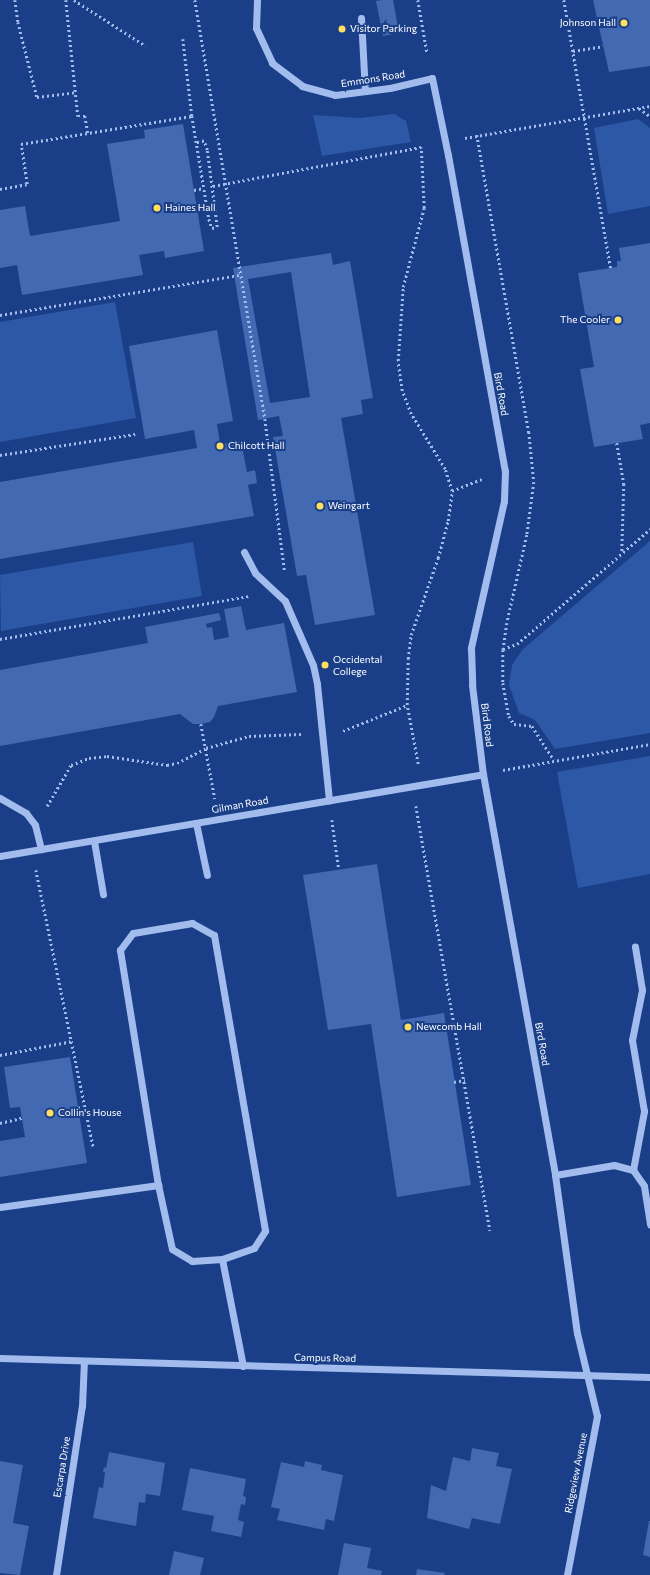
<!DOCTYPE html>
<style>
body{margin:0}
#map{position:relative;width:650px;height:1575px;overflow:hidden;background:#1a3f88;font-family:Commissioner,sans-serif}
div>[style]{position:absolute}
.green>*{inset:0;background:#2c58a6}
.building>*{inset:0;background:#4269b1}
.path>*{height:2.5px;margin-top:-1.25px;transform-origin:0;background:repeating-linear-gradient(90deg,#a2bded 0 2px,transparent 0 5px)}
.minor>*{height:7px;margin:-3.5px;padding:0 3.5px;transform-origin:3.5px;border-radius:3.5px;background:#a2bded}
.dots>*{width:11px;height:11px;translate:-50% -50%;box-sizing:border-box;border:2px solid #1a3f88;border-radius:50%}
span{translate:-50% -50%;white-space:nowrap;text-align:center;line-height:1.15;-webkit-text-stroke:4px #1a3f88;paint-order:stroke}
.poi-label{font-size:10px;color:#fff}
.right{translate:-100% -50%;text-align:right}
.left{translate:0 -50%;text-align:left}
.street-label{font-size:10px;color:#fff}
</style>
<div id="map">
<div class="green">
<i style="clip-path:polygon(394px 114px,406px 121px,411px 142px,322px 156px,313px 115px,360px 118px)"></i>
<i style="clip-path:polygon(638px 119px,650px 128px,650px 206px,608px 214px,594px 128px)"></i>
<i style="clip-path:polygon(115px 302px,136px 418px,0 442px,0 322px)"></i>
<i style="clip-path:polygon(650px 541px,650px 733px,555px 749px,535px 720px,519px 713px,509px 685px,512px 665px,523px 649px)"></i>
<i style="clip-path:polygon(193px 542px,202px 596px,1px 631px,0 575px)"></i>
<i style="clip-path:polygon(650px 756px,650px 874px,578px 888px,557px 772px)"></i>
</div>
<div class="building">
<i style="clip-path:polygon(382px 0,393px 0,399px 33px,383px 36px,376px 1px)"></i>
<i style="clip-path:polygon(593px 0,650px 0,650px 66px,609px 72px)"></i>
<i style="clip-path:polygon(183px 124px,204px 251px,165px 258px,164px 251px,139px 255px,143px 275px,22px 295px,17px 265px,0 268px,0 210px,25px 206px,30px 236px,120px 221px,107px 144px,145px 138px,144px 130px)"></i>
<i style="clip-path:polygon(650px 243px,650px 423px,640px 425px,643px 439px,594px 447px,580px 369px,594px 367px,578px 273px,617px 267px,617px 261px,621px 261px,619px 248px)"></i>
<i style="clip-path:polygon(evenodd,331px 253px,333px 265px,350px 261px,373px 398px,361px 400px,363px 414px,341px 418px,375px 615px,315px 625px,306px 575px,297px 576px,273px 437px,283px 436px,279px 416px,258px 420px,233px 268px,331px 253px,291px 272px,310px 397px,270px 403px,248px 279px,291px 272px)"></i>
<i style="clip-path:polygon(217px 330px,233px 421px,217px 424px,220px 444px,241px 441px,247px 472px,255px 470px,257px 483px,248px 485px,254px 516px,0 559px,0 482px,197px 448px,194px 430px,145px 439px,129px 346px)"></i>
<i style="clip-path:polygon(241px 606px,246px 630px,284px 623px,297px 692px,218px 706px,214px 717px,210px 722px,201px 724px,193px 724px,180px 714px,0 746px,0 670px,148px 643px,145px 627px,219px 613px,221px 620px,206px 624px,207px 628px,212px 627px,214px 640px,229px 637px,224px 609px)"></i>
<i style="clip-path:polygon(377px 864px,401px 1020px,444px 1013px,471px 1185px,397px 1197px,371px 1024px,328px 1030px,303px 875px)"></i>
<i style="clip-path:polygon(70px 1057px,87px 1163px,0 1177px,0 1141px,25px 1137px,20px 1107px,10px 1108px,4px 1067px)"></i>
<i style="clip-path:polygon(472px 1448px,499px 1453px,496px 1466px,512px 1469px,500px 1524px,472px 1518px,469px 1529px,427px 1518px,431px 1485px,446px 1491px,453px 1457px,470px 1461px)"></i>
<i style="clip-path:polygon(109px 1452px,165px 1463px,160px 1496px,146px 1494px,145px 1503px,139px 1502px,136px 1526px,93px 1518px,99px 1487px,103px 1488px,105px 1472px,103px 1472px,104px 1467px,106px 1468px)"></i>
<i style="clip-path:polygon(0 1461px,23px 1465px,13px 1523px,29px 1526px,20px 1575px,0 1573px)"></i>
<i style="clip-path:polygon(305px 1461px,322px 1465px,321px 1470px,343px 1475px,334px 1521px,326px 1519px,324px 1530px,277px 1520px,280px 1509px,271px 1507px,281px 1462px,304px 1467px)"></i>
<i style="clip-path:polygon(190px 1468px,246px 1479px,243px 1496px,246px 1497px,245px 1505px,241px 1504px,238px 1520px,244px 1522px,241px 1537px,211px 1531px,214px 1516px,182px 1510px)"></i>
<i style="clip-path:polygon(649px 1521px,650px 1521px,650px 1557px,643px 1555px)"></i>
<i style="clip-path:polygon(344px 1543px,371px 1548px,367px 1568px,382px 1571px,381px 1575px,338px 1575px)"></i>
<i style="clip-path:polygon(174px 1551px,204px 1558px,200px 1575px,169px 1575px)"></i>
<i style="clip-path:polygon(417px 1569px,445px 1573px,444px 1575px,416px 1575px)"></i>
</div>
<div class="path">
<i style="left:15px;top:0;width:22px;rotate:82deg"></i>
<i style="left:18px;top:22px;width:77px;rotate:75.8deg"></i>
<i style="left:37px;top:97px;width:38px;rotate:-7deg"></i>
<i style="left:66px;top:0;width:117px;rotate:84.1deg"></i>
<i style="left:78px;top:116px;width:7px"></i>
<i style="left:85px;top:116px;width:17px;rotate:80deg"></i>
<i style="left:74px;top:0;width:85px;rotate:32.6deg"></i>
<i style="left:195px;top:0;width:425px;rotate:80.5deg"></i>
<i style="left:265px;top:419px;width:154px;rotate:82.6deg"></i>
<i style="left:418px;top:0;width:53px;rotate:80.2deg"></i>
<i style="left:564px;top:0;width:272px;rotate:80.1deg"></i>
<i style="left:183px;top:39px;width:78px;rotate:83.3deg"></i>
<i style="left:192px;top:116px;width:104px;rotate:80.6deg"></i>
<i style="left:209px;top:219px;width:9px;rotate:72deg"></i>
<i style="left:212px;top:228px;width:5px;rotate:-11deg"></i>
<i style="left:217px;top:227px;width:78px;rotate:-97.4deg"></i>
<i style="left:207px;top:150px;width:9px;rotate:-108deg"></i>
<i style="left:204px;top:141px;width:8px;rotate:166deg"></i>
<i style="left:573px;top:51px;width:30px;rotate:-9deg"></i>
<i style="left:639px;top:108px;width:14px;rotate:36deg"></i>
<i style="left:477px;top:135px;width:302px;rotate:80.1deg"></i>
<i style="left:529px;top:432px;width:50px;rotate:84.3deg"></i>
<i style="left:534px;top:482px;width:53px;rotate:97.5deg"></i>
<i style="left:527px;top:535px;width:90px;rotate:102.8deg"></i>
<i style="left:507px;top:623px;width:27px;rotate:98deg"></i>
<i style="left:503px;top:650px;width:33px;rotate:90deg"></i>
<i style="left:503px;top:683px;width:34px;rotate:80deg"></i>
<i style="left:509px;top:716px;width:9px;rotate:58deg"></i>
<i style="left:514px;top:724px;width:18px;rotate:6deg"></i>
<i style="left:532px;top:726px;width:40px;rotate:57.1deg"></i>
<i style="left:465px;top:138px;width:188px;rotate:-9.8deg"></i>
<i style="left:213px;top:186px;width:212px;rotate:-10.6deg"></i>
<i style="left:0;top:189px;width:27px;rotate:-10deg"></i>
<i style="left:27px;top:184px;width:40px;rotate:-98.5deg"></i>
<i style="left:21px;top:144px;width:173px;rotate:-9.3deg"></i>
<i style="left:194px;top:190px;width:10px;rotate:-11deg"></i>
<i style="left:0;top:315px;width:243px;rotate:-9.5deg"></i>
<i style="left:617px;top:443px;width:42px;rotate:80.3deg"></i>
<i style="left:624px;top:484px;width:68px;rotate:91.7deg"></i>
<i style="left:0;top:455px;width:137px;rotate:-8.8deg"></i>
<i style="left:452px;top:491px;width:35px;rotate:-22deg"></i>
<i style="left:0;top:639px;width:252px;rotate:-9.8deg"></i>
<i style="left:503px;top:649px;width:15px;rotate:-20deg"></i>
<i style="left:517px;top:644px;width:176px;rotate:-40.8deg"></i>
<i style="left:201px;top:724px;width:76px;rotate:79.4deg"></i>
<i style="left:343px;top:731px;width:69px;rotate:-22.1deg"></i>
<i style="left:418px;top:764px;width:60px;rotate:-100.6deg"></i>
<i style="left:407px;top:705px;width:46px;rotate:-88.8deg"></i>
<i style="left:408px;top:659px;width:24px;rotate:-83deg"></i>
<i style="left:411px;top:635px;width:82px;rotate:-70.7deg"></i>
<i style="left:438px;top:558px;width:38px;rotate:-75deg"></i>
<i style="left:448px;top:521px;width:30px;rotate:-82deg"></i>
<i style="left:452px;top:491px;width:23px;rotate:-108deg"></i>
<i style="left:445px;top:469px;width:65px;rotate:-121.7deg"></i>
<i style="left:411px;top:414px;width:25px;rotate:-111deg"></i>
<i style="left:402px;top:391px;width:30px;rotate:-98deg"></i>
<i style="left:398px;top:361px;width:74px;rotate:-86.1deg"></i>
<i style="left:403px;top:287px;width:82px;rotate:-75.1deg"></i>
<i style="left:424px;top:208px;width:61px;rotate:-92.8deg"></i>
<i style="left:503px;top:770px;width:149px;rotate:-10deg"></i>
<i style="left:47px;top:806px;width:48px;rotate:-59.7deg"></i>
<i style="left:71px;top:765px;width:19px;rotate:-21deg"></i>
<i style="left:89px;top:758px;width:18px;rotate:-6deg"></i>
<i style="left:107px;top:756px;width:61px;rotate:8.5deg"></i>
<i style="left:167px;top:765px;width:10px;rotate:-11deg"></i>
<i style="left:177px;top:763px;width:33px;rotate:-27deg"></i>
<i style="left:206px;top:748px;width:45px;rotate:-15.6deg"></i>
<i style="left:249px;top:736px;width:52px;rotate:-2.2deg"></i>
<i style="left:416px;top:806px;width:431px;rotate:80.1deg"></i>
<i style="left:332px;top:820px;width:50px;rotate:82deg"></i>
<i style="left:36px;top:870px;width:282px;rotate:78.3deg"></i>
<i style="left:0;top:1055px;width:74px;rotate:-10.9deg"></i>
<i style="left:454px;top:1082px;width:11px;rotate:-10deg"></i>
<i style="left:78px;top:1108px;width:8px;rotate:-14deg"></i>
<i style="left:0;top:1123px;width:23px;rotate:-13deg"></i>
</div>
<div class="minor">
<i style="left:257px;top:0;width:28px;rotate:92deg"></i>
<i style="left:256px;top:28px;width:38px;rotate:65deg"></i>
<i style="left:272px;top:63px;width:38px;rotate:37deg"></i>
<i style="left:302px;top:86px;width:34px;rotate:15deg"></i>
<i style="left:335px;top:95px;width:55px;rotate:-7.3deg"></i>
<i style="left:390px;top:88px;width:43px;rotate:-13.4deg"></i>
<i style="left:432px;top:78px;width:79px;rotate:78.3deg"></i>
<i style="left:448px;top:155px;width:321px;rotate:79.8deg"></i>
<i style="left:505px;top:471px;width:30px;rotate:92deg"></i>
<i style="left:504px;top:501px;width:151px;rotate:102.7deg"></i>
<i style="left:471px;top:648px;width:37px;rotate:88deg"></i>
<i style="left:472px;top:685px;width:90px;rotate:83deg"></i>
<i style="left:483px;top:774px;width:407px;rotate:79.8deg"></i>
<i style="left:555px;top:1175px;width:160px;rotate:82.1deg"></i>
<i style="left:577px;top:1333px;width:85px;rotate:76.5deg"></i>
<i style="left:597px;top:1416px;width:162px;rotate:100.7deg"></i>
<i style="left:361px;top:18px;width:73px;rotate:86.9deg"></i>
<i style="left:244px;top:552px;width:24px;rotate:62deg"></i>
<i style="left:255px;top:573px;width:41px;rotate:43deg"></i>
<i style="left:285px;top:601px;width:70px;rotate:66.4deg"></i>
<i style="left:313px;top:665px;width:19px;rotate:78deg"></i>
<i style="left:317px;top:684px;width:117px;rotate:84.1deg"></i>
<i style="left:0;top:798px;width:30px;rotate:30deg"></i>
<i style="left:26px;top:813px;width:15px;rotate:53deg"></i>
<i style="left:35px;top:825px;width:25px;rotate:76deg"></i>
<i style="left:196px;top:823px;width:53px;rotate:78.1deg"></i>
<i style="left:94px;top:841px;width:54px;rotate:80.4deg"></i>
<i style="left:0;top:856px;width:490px;rotate:-9.6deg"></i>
<i style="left:192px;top:923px;width:25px;rotate:29deg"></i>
<i style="left:214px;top:935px;width:300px;rotate:80.2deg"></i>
<i style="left:265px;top:1231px;width:20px;rotate:123deg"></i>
<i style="left:254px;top:1248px;width:34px;rotate:161deg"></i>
<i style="left:222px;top:1259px;width:30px;rotate:176deg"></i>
<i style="left:192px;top:1261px;width:23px;rotate:-149deg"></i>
<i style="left:172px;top:1249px;width:66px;rotate:-102.3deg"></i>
<i style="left:158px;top:1185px;width:238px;rotate:-99.2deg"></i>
<i style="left:120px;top:950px;width:21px;rotate:-53deg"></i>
<i style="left:133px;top:933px;width:60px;rotate:-9.6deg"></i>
<i style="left:633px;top:1170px;width:60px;rotate:-79.4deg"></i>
<i style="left:644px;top:1111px;width:72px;rotate:-99.6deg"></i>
<i style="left:632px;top:1040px;width:51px;rotate:-78.7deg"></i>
<i style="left:642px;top:990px;width:44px;rotate:-99.2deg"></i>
<i style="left:555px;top:1175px;width:60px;rotate:-9.6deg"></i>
<i style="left:614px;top:1165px;width:20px;rotate:15deg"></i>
<i style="left:633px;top:1170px;width:19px;rotate:55deg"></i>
<i style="left:644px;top:1186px;width:39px;rotate:81deg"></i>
<i style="left:0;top:1207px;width:160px;rotate:-7.9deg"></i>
<i style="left:222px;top:1259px;width:109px;rotate:78.9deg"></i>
<i style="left:0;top:1358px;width:650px;rotate:1.67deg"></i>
<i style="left:56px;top:1575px;width:171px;rotate:-81.3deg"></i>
<i style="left:82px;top:1406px;width:45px;rotate:-87.5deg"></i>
</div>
<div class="dots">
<i style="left:624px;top:23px;background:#ffdf5d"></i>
<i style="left:342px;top:29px;background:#ffdf5d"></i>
<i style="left:157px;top:208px;background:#ffdf5d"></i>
<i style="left:618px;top:320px;background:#ffdf5d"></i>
<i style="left:220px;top:446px;background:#ffdf5d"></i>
<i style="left:320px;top:506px;background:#ffdf5d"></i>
<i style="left:325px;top:665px;background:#ffdf5d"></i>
<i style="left:408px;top:1027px;background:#ffdf5d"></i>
<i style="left:50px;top:1113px;background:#ffdf5d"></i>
</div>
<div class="poi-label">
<span class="right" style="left:616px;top:23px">Johnson Hall</span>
<span class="left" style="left:350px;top:29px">Visitor Parking</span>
<span class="left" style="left:165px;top:208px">Haines Hall</span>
<span class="right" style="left:610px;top:320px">The Cooler</span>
<span class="left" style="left:228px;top:446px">Chilcott Hall</span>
<span class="left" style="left:328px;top:506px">Weingart</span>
<span class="left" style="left:333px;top:665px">Occidental<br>College</span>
<span class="left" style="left:416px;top:1027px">Newcomb Hall</span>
<span class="left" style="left:58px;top:1113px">Collin's House</span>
</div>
<div class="street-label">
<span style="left:373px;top:79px;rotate:-9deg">Emmons Road</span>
<span style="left:501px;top:394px;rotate:80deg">Bird Road</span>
<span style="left:487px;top:725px;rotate:83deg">Bird Road</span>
<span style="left:240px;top:805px;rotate:-10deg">Gilman Road</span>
<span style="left:542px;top:1044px;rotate:80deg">Bird Road</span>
<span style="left:325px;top:1358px;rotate:1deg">Campus Road</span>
<span style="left:62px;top:1467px;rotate:-81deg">Escarpa Drive</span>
<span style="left:576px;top:1473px;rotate:-79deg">Ridgeview Avenue</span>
</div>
</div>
